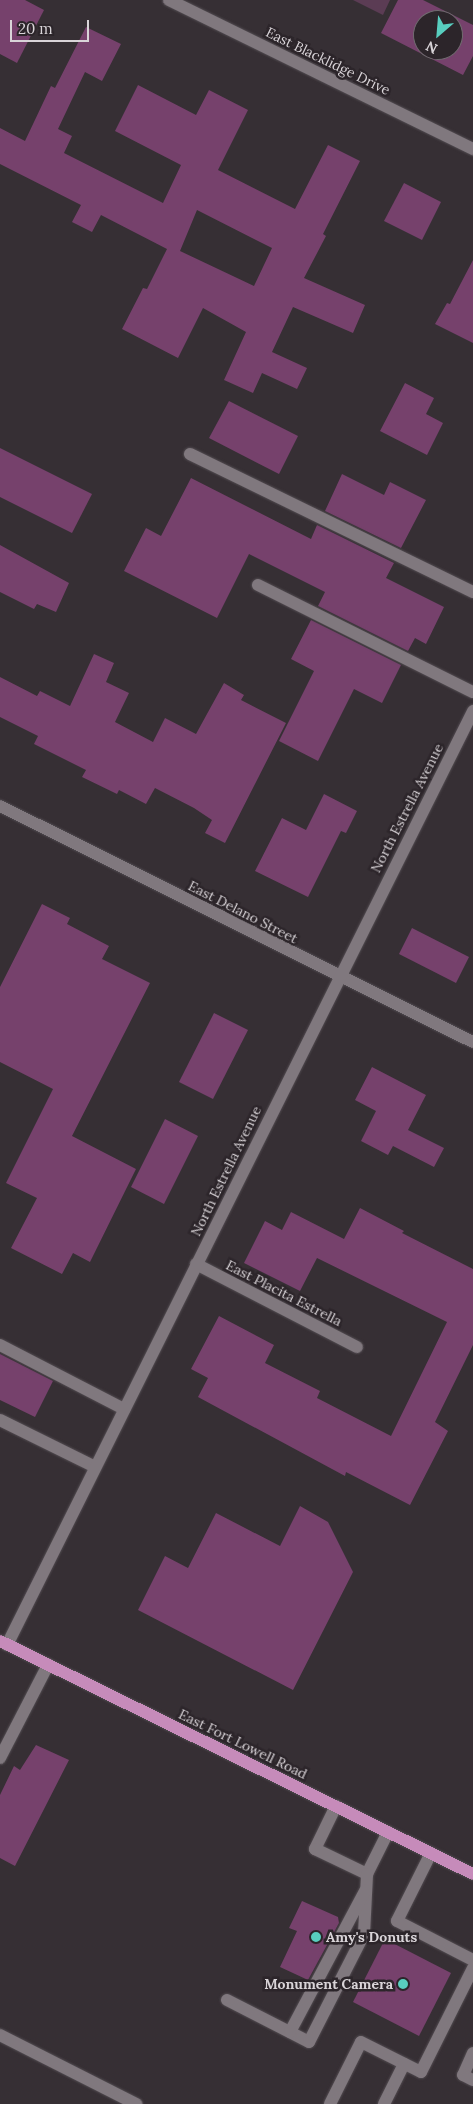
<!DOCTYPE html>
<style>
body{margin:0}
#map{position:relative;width:473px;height:2104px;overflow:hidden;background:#362f34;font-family:Lora,serif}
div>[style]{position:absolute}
.green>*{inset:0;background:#5b3c54}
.building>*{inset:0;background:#76416c}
.roads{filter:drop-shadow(0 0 1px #524c51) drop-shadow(0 0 1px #524c51)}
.minor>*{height:12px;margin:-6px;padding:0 6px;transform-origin:6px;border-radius:6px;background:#80787e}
.major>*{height:12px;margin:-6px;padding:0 6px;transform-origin:6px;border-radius:6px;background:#c68bba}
.dots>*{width:14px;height:14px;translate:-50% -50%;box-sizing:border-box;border:2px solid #2c252a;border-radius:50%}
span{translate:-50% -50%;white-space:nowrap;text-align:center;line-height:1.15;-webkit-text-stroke:5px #2c252a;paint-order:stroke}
.street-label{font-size:14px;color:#d9d4d8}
.poi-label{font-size:14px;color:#d9d4d8;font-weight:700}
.left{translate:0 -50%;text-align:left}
.right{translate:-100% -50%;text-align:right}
.north{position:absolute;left:413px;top:10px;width:50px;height:50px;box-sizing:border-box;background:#2c252a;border:1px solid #716b70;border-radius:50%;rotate:207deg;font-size:14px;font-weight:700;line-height:20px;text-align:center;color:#d9d4d8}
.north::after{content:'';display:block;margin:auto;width:18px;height:22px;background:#58cebf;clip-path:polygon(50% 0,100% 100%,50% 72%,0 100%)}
.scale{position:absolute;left:10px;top:20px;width:79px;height:22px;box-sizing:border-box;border:2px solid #d9d4d8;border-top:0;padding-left:6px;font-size:15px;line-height:18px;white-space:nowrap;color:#d9d4d8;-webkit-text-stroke:4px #2c252a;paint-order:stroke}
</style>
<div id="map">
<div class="green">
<i style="clip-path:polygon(353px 0,390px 0,383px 15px)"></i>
</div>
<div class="building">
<i style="clip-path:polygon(0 0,25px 0,44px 10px,17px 63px,0 54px)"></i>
<i style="clip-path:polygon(evenodd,398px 0,423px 0,473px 25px,473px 56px,463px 75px,381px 33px,398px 0,423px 20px,453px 20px,453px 50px,423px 50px,423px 20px)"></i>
<i style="clip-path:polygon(evenodd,86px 27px,121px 44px,102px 81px,85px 72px,58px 129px,72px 136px,64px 153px,163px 203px,181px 165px,115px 131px,138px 85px,196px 115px,209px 90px,248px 110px,218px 170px,295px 209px,328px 145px,360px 161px,323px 234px,326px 236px,304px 278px,365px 305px,353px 333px,293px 307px,272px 352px,307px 368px,297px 389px,262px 373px,253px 393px,224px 380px,246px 332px,203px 308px,178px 358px,122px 329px,143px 288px,147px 289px,167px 249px,101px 215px,92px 232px,72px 222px,81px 205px,0 164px,0 128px,25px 141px,51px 86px,55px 88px,86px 27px,197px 210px,272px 248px,254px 286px,180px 251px,197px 210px)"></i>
<i style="clip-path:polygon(404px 183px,441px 202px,422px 240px,384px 221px)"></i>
<i style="clip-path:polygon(473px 260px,473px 343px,435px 324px,447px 303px,450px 304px)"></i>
<i style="clip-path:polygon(405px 383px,434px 398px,426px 414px,443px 423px,427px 455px,380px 431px)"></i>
<i style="clip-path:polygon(229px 401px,298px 436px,279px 474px,209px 438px)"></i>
<i style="clip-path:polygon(0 448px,92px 494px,72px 533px,0 497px)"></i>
<i style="clip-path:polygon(342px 474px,384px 495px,390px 482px,426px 500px,401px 548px,325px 511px)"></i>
<i style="clip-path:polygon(191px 478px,311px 539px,317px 525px,394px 563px,386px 578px,444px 607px,426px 644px,415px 638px,408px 651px,318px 606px,325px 592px,249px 554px,217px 618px,124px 571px,146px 528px,161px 536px)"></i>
<i style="clip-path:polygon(0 545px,69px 583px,56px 612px,37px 604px,34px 609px,0 592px)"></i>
<i style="clip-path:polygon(311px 620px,401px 665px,382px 703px,354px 689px,318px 761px,279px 741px,314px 671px,291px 659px)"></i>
<i style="clip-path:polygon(94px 654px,114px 663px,106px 682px,129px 693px,115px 722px,153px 742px,165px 718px,196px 734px,224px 683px,244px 695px,241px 700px,286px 723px,225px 843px,205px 833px,212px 820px,194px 808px,155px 788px,146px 804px,119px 790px,117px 794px,82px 777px,86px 770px,34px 744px,38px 736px,0 717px,0 677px,37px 696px,40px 691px,70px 706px)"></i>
<i style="clip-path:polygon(324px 794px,357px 811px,346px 833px,341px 831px,308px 897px,255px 871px,282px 818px,306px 830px)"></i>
<i style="clip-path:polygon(42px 904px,70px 918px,67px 924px,109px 946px,102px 959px,150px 983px,72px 1136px,136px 1169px,90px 1262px,73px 1253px,62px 1274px,11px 1248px,37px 1198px,6px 1183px,53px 1089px,0 1062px,0 987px)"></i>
<i style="clip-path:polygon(412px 928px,469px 957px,456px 983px,399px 954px)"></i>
<i style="clip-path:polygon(214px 1013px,248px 1030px,213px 1099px,179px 1082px)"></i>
<i style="clip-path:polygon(372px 1067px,426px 1095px,408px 1130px,444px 1148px,434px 1167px,393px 1146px,388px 1155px,361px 1141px,376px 1111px,355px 1100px)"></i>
<i style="clip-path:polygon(165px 1119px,198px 1136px,164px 1204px,131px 1187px)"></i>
<i style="clip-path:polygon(360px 1208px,404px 1231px,402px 1233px,473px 1269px,473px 1345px,435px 1422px,448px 1431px,410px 1505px,346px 1472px,345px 1476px,198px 1397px,208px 1378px,191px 1369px,219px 1316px,274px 1345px,265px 1363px,320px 1391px,317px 1398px,391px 1436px,447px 1322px,317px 1258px,300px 1291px,244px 1263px,265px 1221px,282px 1230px,291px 1212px,344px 1239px)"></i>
<i style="clip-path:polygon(0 1354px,53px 1381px,35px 1417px,0 1400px)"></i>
<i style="clip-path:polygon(300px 1506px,328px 1522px,353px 1572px,293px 1690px,138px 1610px,165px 1556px,188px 1568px,216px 1513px,280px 1546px)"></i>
<i style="clip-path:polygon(36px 1745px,69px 1760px,15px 1866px,0 1858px,0 1795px,14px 1766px,20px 1770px)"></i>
<i style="clip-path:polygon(302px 1901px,338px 1917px,339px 1923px,308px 1980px,280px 1967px,297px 1931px,289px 1928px)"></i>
<i style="clip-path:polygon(385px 1939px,451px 1973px,419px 2036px,353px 2002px)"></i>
</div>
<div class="roads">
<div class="minor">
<i style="left:169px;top:0;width:339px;rotate:26.1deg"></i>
<i style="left:190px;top:454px;width:315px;rotate:26deg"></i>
<i style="left:258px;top:585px;width:240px;rotate:26.5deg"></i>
<i style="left:0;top:806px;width:529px;rotate:26.52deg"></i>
<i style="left:196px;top:1264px;width:181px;rotate:27.3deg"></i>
<i style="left:0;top:1345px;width:140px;rotate:27.3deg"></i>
<i style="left:0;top:1420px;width:106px;rotate:26.3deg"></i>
<i style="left:7px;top:1645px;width:1044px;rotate:-63.48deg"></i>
<i style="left:0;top:1758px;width:105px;rotate:-62.7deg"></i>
<i style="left:336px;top:1806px;width:48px;rotate:116deg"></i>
<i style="left:315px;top:1849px;width:58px;rotate:25.7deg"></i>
<i style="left:367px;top:1874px;width:47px;rotate:-63.4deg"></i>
<i style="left:431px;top:1853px;width:76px;rotate:116.6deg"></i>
<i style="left:397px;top:1921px;width:85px;rotate:27.2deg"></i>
<i style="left:227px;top:2000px;width:92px;rotate:27.1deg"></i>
<i style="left:309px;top:2042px;width:121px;rotate:-63deg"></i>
<i style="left:364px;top:1934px;width:60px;rotate:-87.1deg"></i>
<i style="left:290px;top:2032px;width:160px;rotate:-62deg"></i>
<i style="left:0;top:2035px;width:153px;rotate:26.9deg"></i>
<i style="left:473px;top:2053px;width:24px;rotate:114deg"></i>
<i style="left:463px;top:2075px;width:11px;rotate:27deg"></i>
<i style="left:330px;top:2104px;width:69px;rotate:-63.4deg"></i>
<i style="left:361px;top:2042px;width:67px;rotate:26.6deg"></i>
<i style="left:421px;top:2072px;width:116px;rotate:-63.4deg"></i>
<i style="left:384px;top:2104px;width:45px;rotate:-63.4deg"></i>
</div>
<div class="major">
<i style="left:0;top:1641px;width:527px;rotate:26.22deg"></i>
</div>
</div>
<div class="dots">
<i style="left:316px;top:1937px;background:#58cebf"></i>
<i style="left:403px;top:1984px;background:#58cebf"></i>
</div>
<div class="street-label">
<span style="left:328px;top:61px;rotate:26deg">East Blacklidge Drive</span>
<span style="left:407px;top:808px;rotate:-63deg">North Estrella Avenue</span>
<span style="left:243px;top:912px;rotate:27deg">East Delano Street</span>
<span style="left:226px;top:1171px;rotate:-64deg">North Estrella Avenue</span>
<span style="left:284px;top:1293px;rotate:27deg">East Placita Estrella</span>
<span style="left:243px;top:1744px;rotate:26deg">East Fort Lowell Road</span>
</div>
<div class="poi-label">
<span class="left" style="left:326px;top:1937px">Amy's Donuts</span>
<span class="right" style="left:393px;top:1984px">Monument Camera</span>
</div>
<div class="north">N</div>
<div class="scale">20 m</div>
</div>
